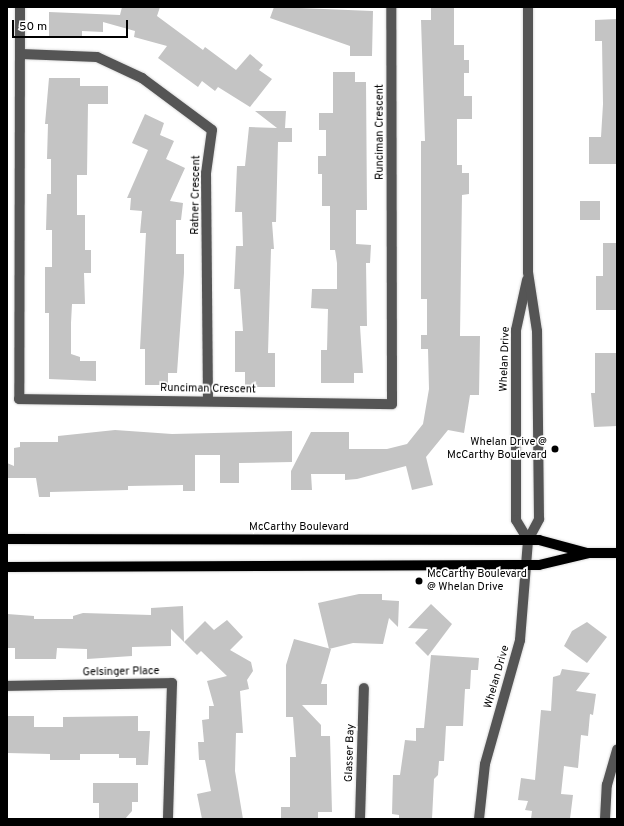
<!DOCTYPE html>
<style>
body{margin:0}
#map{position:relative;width:624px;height:826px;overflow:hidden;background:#fff;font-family:Overpass,sans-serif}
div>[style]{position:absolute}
.building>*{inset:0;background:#c4c4c4}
.roads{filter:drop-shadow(0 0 1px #dbdbdb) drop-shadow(0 0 1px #dbdbdb)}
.minor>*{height:10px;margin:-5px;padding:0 5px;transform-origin:5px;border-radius:5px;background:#555}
.major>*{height:10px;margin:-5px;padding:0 5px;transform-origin:5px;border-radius:5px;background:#000}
.dots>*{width:11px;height:11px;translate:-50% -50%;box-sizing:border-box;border:2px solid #fff;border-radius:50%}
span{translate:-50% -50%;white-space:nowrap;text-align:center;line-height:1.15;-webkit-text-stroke:3.5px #fff;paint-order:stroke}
.street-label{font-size:11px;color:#000}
.poi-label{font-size:11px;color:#000}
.right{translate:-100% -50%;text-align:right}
.left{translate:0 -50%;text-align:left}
.frame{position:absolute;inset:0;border:8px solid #000;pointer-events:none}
.scale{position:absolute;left:12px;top:20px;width:116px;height:18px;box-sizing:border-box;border:2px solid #000;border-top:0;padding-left:5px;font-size:12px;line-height:14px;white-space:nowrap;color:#000;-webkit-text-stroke:3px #fff;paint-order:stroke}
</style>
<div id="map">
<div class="building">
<i style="clip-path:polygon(122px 7px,160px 7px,157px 16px,203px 50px,205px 47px,236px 70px,250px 54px,263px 65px,259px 70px,272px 79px,250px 107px,218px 87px,215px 91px,202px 81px,198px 87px,158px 58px,167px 46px,134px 37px,135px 31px,103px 22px,103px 32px,82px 31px,82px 37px,49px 37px,49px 12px,120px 15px)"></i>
<i style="clip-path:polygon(274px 7px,373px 11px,372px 56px,350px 56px,350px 46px,270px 18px)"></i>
<i style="clip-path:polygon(431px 7px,454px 7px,454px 45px,464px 45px,464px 60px,469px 60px,469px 73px,464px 73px,464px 96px,472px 96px,472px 119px,457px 119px,457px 165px,462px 165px,462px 173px,469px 173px,469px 194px,462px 195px,460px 336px,480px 336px,479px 395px,470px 395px,464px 433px,448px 430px,426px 457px,433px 485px,412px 490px,406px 466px,357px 479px,345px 480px,345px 474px,311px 474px,312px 490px,291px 490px,291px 471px,311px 432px,349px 432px,349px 449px,387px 449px,407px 444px,423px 424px,429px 389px,428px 349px,421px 349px,421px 335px,427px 335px,427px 299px,421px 299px,421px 141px,425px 141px,421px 20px,431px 20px)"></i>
<i style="clip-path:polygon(617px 19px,617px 164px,589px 164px,589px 137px,601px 137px,603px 104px,602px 41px,595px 41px,595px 20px)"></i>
<i style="clip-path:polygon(333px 72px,355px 72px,355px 82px,366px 82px,367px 210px,356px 210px,356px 244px,371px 245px,370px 263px,366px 263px,367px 326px,360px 326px,363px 373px,354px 373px,354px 383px,321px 383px,321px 350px,327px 350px,328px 309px,311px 308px,312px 289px,337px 289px,337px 263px,335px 250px,330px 250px,330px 206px,322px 206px,322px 174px,318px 174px,318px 156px,326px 156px,326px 130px,319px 130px,319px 113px,333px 113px)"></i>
<i style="clip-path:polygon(49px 78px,80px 78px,80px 86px,108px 86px,108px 104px,88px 104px,87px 175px,77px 175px,77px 215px,85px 215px,85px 250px,91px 250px,91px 273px,84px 273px,85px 304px,72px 304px,71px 323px,71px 354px,80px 357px,80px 361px,96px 361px,96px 381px,49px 379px,49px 313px,45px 313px,45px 267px,52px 267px,52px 230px,46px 230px,47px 194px,51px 194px,51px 159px,47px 159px,48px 124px,45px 124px)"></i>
<i style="clip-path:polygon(255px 111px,286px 111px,285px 128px,292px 128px,292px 142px,278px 142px,276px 222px,272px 222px,274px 249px,271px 249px,268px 353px,275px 353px,275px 387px,245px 387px,245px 372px,235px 372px,235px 331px,243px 331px,240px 289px,234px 289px,236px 246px,243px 246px,242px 212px,235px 212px,237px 166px,245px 166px,249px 127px,277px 128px)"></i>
<i style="clip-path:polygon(145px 114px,164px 123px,160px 135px,174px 141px,166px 159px,185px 168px,170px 201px,183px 203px,181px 220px,176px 220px,176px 254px,184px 254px,184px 273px,177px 373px,168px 373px,168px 385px,145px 385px,145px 349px,140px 349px,146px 233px,140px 233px,142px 211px,130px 210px,131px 198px,127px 198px,148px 150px,132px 143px)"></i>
<i style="clip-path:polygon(580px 201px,600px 201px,600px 220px,580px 220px)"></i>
<i style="clip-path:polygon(603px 243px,617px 243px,617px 310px,596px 310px,596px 276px,603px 276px)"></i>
<i style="clip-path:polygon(595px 353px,617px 353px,617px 426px,594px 427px,591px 393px,595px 393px)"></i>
<i style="clip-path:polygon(115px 430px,172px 434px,292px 431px,292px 462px,239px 463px,239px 483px,220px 483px,220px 455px,195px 455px,195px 491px,183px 491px,183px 485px,128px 486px,128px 490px,50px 492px,50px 497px,39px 497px,36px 478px,7px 478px,7px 463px,14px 466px,14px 448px,20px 447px,20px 442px,58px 442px,58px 436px)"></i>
<i style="clip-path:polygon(359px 594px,382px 594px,382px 600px,399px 601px,398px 627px,389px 618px,383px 644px,353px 643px,329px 649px,318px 603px)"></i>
<i style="clip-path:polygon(431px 604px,452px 624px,428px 656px,415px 643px,428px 629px,408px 628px)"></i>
<i style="clip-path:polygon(183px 606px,184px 642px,171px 629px,171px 646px,132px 647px,132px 656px,87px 659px,87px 649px,57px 648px,56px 659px,15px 659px,15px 648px,7px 648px,7px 614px,34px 616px,34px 619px,73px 619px,73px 616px,83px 613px,151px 615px,151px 608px)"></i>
<i style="clip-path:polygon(227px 620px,243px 637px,230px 650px,251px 662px,253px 671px,247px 680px,249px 689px,240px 691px,243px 733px,236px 733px,235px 771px,243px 819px,202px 819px,197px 794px,211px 791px,205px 760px,199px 760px,198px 742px,204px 742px,202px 720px,209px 719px,209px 706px,214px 706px,207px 681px,227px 676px,201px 651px,197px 655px,184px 642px,205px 621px,214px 630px)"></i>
<i style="clip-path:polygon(587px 622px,607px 637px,587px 663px,564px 646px,572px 631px)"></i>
<i style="clip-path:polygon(294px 639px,331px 649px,321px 684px,327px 684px,327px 705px,302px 705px,321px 725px,321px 736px,330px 736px,332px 812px,318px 812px,318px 819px,281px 819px,281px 807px,290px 807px,290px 757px,296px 757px,293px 717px,286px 717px,286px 665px)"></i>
<i style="clip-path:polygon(431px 655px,479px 658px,478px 670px,471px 670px,470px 689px,465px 689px,463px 726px,446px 726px,444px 761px,439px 761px,438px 775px,434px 779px,432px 819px,399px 819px,399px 815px,392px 814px,393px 775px,400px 775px,405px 740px,416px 741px,416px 728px,424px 728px)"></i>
<i style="clip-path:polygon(562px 669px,590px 673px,576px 691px,596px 694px,593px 715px,590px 714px,588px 736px,581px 735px,578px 768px,564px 766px,561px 794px,573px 795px,570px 819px,531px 819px,532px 811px,525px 810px,528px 801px,518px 800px,521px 778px,535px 780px,541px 710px,551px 711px,553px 677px,560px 675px)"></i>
<i style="clip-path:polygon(7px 716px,34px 716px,34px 727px,63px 727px,63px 717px,138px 716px,138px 731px,150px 731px,148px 765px,136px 765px,136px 758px,119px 758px,119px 754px,80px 754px,80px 760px,50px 760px,50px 754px,7px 753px)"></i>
<i style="clip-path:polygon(93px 783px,138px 783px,138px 802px,132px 802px,132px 811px,125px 819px,99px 819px,99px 803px,93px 803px)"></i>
</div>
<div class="roads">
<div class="minor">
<i style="left:20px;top:7px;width:392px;rotate:90.1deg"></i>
<i style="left:19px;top:399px;width:373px;rotate:0.8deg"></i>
<i style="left:392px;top:404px;width:397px;rotate:-90.1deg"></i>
<i style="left:21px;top:54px;width:76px;rotate:2.3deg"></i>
<i style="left:97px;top:57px;width:50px;rotate:25deg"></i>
<i style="left:142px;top:78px;width:87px;rotate:36.6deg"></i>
<i style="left:212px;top:130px;width:43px;rotate:97.9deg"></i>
<i style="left:206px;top:173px;width:228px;rotate:89.5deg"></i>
<i style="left:527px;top:280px;width:51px;rotate:102.4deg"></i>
<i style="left:516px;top:330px;width:190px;rotate:90deg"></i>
<i style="left:516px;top:520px;width:23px;rotate:59deg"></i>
<i style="left:7px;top:686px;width:165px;rotate:-1deg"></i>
<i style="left:172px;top:683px;width:136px;rotate:91.7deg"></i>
<i style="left:360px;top:819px;width:131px;rotate:-88.3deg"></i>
<i style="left:479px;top:819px;width:55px;rotate:-83.8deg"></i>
<i style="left:485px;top:764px;width:129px;rotate:-74.2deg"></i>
<i style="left:520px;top:640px;width:100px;rotate:-85.4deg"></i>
<i style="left:528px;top:540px;width:24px;rotate:-62deg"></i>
<i style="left:539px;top:519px;width:188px;rotate:-90.6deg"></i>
<i style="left:537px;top:331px;width:60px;rotate:-98.7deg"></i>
<i style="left:528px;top:272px;width:265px;rotate:-90deg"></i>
<i style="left:605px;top:819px;width:34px;rotate:-87deg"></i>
<i style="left:607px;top:785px;width:37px;rotate:-74deg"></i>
</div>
<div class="major">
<i style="left:7px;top:539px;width:532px;rotate:0.11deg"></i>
<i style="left:539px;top:540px;width:50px;rotate:15.2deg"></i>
<i style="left:7px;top:567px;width:532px;rotate:-0.22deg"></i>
<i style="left:539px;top:565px;width:51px;rotate:-13.5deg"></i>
<i style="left:589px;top:553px;width:28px"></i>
</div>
</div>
<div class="dots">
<i style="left:555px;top:449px;background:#000"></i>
<i style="left:419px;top:581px;background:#000"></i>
</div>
<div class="street-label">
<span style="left:380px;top:132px;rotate:-90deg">Runciman Crescent</span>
<span style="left:196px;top:195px;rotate:-89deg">Ratner Crescent</span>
<span style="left:505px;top:359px;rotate:-88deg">Whelan Drive</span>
<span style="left:208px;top:389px;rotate:1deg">Runciman Crescent</span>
<span style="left:299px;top:527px">McCarthy Boulevard</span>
<span style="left:121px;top:672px;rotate:-1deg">Gelsinger Place</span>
<span style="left:497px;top:677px;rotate:-74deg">Whelan Drive</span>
<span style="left:350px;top:753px;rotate:-88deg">Glasser Bay</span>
</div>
<div class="poi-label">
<span class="right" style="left:547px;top:449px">Whelan Drive @<br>McCarthy Boulevard</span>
<span class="left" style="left:427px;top:581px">McCarthy Boulevard<br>@ Whelan Drive</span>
</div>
<div class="frame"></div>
<div class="scale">50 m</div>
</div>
